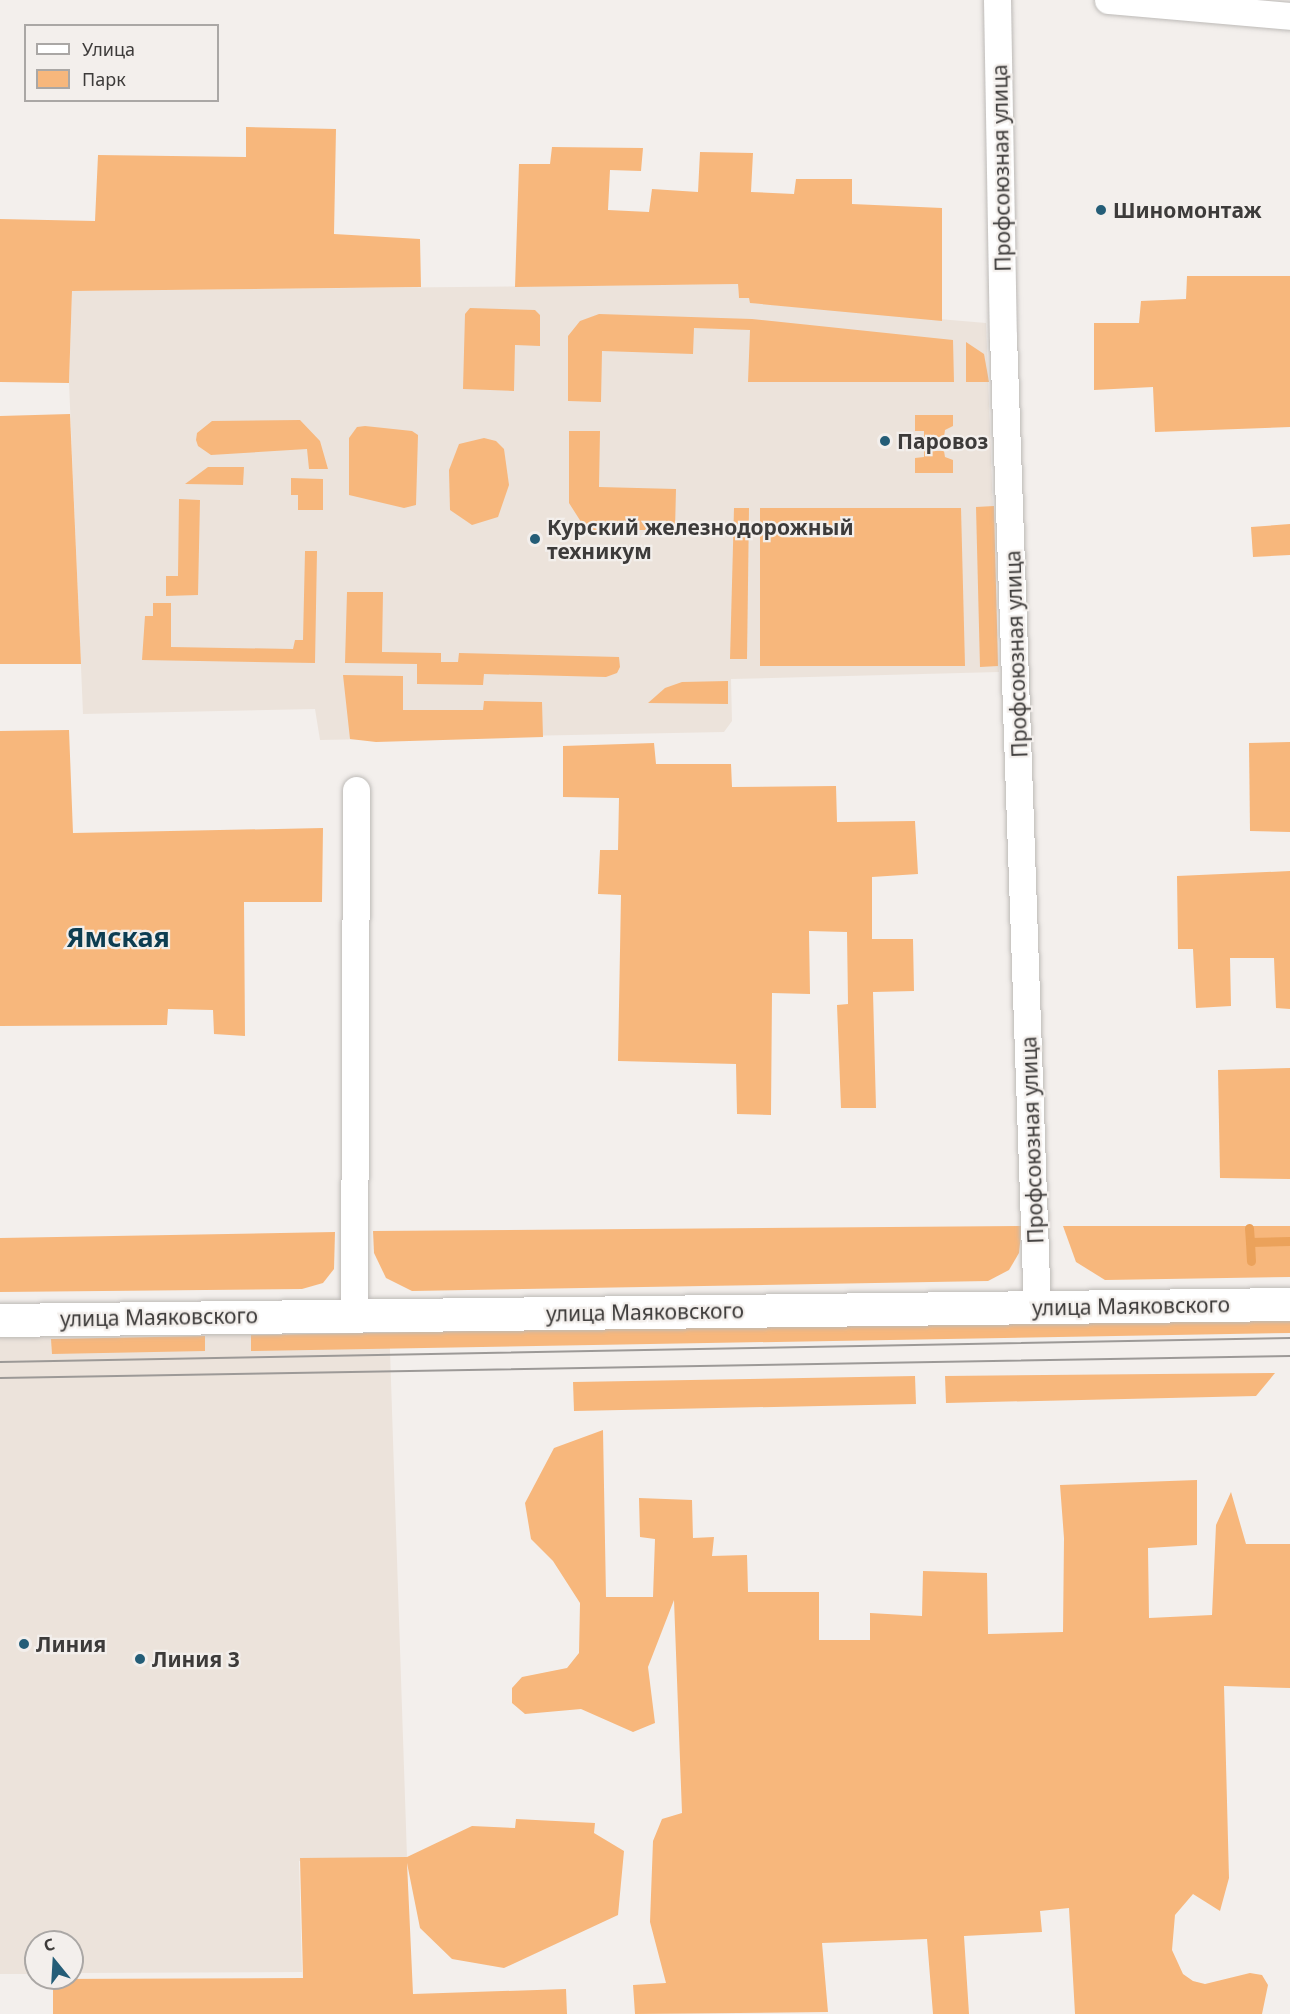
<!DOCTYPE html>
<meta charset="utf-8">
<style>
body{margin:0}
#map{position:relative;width:1290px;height:2014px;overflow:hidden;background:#f3efec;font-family:"Noto Sans",sans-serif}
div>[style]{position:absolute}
.built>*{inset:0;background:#ece3db}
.green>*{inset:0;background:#f7b77c}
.stream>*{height:9px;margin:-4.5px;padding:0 4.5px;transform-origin:4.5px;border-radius:4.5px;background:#eba25b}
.roads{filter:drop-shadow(0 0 2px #bdbab7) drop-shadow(0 0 2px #bdbab7)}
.minor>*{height:27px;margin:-13.5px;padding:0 13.5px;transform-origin:13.5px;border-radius:13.5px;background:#fff}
.primary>*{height:33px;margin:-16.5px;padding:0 16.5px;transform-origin:16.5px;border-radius:16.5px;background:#fff}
.tram>*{height:1.5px;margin:-0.75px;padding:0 0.75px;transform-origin:0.75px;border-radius:0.75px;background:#9c9997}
.dots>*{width:16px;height:16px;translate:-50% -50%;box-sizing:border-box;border:3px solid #f3efec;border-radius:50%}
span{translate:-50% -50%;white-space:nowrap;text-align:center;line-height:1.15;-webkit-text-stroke:4.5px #f3efec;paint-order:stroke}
.street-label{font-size:21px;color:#3d3b3a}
.poi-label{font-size:21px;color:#3d3b3a;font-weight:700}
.left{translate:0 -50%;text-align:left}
.district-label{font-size:27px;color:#0d3d51;font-weight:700}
.legend{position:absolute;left:24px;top:24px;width:195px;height:78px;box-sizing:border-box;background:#f3efec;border:2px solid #aaa7a5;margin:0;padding:8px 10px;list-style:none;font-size:18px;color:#3d3b3a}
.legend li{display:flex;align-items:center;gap:12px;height:30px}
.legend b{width:30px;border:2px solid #aaa7a5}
.north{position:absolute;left:24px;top:1930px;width:60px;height:60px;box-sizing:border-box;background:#f3efec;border:2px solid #aaa7a5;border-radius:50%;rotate:342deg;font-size:16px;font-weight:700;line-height:24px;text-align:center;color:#3d3b3a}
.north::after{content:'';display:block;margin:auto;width:21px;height:27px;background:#245d77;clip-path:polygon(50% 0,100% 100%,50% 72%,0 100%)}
</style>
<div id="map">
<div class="built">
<i style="clip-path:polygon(738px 284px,739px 298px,749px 298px,751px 303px,986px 323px,999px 672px,731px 679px,732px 721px,724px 732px,320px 740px,315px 709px,83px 714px,69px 383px,72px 291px)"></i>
<i style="clip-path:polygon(389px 1321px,407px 1857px,299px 1861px,302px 1972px,72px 1973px,72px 1942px,36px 1942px,36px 1974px,0 1974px,0 1324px)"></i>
</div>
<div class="green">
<i style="clip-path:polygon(246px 127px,336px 129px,334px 234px,420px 239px,421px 287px,72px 291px,69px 383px,0 382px,0 219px,95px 221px,98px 155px,246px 157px)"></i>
<i style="clip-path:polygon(552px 147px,643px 148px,641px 171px,610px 170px,608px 210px,649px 212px,652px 189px,698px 192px,700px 152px,753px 153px,751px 192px,794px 194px,796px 179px,852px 179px,852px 204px,942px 208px,942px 321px,750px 303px,749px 298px,739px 298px,738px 284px,515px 287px,519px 164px,550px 164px)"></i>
<i style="clip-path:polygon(1187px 276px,1290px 276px,1290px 427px,1155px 432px,1153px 387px,1094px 390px,1094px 323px,1139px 323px,1141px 301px,1186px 299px)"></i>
<i style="clip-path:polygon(470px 308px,535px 310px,540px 315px,540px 346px,515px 345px,514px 391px,463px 389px,465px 314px)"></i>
<i style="clip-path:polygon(599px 314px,752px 319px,953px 340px,954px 382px,748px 382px,750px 330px,694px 328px,693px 354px,602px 351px,601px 402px,568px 401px,568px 336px,580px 321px)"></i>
<i style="clip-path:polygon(966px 342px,984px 354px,989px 382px,966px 382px)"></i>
<i style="clip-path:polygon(70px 414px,81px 664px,0 664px,0 416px)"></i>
<i style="clip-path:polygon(915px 415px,953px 415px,953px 426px,945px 430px,944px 437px,924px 437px,924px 431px,915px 431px)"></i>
<i style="clip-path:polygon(300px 420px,320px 441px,328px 469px,309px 469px,307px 449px,211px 455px,198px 446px,196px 440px,197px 433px,212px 421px)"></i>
<i style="clip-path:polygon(365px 426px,412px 431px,418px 435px,416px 505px,404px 508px,349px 495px,349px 438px,357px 427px)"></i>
<i style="clip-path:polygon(569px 431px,600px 431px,599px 487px,676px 489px,675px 530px,594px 530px,583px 525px,569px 503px)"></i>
<i style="clip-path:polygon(484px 438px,496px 441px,504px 449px,509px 485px,498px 517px,472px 525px,450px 510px,449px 470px,459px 444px)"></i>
<i style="clip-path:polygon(924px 451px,944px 451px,945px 457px,953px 460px,953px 473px,915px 473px,915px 458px,924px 457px)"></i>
<i style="clip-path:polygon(208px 467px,244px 467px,243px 485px,185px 484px)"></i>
<i style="clip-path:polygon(291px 478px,323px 479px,323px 510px,298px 510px,298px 495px,291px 495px)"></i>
<i style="clip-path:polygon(179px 499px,200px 500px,198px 595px,166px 596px,166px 576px,178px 576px)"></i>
<i style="clip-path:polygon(994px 506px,998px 666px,980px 667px,976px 507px)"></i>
<i style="clip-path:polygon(734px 508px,749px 508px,747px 659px,730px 659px)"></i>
<i style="clip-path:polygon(760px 508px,961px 508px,965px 666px,760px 666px)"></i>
<i style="clip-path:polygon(1290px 524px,1290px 555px,1253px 557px,1251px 527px)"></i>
<i style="clip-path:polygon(305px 551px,317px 551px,315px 663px,142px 660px,145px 616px,153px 616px,153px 603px,171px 603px,171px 647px,293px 649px,295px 640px,303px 640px)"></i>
<i style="clip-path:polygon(347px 592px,383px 592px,382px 652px,441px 653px,441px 662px,458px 662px,459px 653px,619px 657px,620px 667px,617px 673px,606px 677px,484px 674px,483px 685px,417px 684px,417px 664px,345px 663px)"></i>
<i style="clip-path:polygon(343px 675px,403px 676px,403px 710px,483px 710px,484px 701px,542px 702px,543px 737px,376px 742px,350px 739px)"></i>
<i style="clip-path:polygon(728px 681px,728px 704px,648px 703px,665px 688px,682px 682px)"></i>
<i style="clip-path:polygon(69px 730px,73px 833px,323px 828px,322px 902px,244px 902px,245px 1036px,214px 1034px,213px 1010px,168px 1009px,167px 1025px,0 1026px,0 731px)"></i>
<i style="clip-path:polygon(1290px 742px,1290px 832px,1250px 831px,1249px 743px)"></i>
<i style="clip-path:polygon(654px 743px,656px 764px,731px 764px,732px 787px,836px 786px,837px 822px,915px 821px,918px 874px,872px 877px,872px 939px,913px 939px,914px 991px,873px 992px,876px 1108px,841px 1108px,837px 1005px,848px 1004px,847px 932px,809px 931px,810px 994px,772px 993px,771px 1115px,737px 1114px,736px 1064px,618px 1061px,621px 895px,598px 894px,600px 850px,618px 850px,619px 798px,563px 797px,563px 746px)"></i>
<i style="clip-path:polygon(1290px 871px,1290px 1009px,1276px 1008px,1274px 958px,1230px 958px,1231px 1006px,1196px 1008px,1193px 949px,1178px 949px,1177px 876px)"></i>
<i style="clip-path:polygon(1290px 1068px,1290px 1179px,1220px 1178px,1218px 1070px)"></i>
<i style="clip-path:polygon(1022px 1226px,1019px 1253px,1009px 1270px,988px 1281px,412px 1291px,386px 1278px,374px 1253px,373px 1231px)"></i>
<i style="clip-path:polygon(1063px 1226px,1290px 1226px,1290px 1277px,1105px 1280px,1076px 1262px)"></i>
<i style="clip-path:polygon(335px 1232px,334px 1269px,323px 1283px,302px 1289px,0 1292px,0 1238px)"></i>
<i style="clip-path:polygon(1290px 1316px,1290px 1333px,251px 1351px,251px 1335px)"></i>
<i style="clip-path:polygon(205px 1336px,205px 1351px,52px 1354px,51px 1339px)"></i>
<i style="clip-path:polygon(1275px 1373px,1256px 1396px,946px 1403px,945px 1376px)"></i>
<i style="clip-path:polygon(915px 1376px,916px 1404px,574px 1411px,573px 1382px)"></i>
<i style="clip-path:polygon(603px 1430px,606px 1597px,653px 1597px,655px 1539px,640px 1537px,639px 1498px,692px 1500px,693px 1538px,714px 1537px,712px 1556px,747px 1555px,748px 1592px,819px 1592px,819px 1640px,870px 1640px,870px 1613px,922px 1616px,923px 1571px,987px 1573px,988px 1634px,1063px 1632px,1064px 1538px,1060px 1485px,1197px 1480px,1197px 1545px,1148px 1548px,1149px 1618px,1212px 1615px,1216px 1525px,1231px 1492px,1246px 1544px,1290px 1544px,1290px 1688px,1224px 1686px,1229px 1878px,1220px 1911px,1193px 1894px,1175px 1915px,1172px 1950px,1183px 1974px,1193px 1981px,1205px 1984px,1250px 1973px,1262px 1975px,1268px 1985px,1262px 2014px,1075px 2014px,1069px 1908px,1040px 1911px,1042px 1932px,964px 1936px,969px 2014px,933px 2014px,927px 1939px,822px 1943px,828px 2012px,635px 2014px,633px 1985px,666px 1983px,650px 1922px,653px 1841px,662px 1819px,682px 1813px,674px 1600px,648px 1667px,655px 1723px,633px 1732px,581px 1709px,525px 1714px,512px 1703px,512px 1688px,522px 1677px,567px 1668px,579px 1653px,580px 1603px,553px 1561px,531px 1539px,525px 1503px,554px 1448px)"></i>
<i style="clip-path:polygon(516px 1819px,595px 1823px,594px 1833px,624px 1851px,618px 1915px,504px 1968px,452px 1959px,420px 1928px,407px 1863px,413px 1994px,566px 1989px,567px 2014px,53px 2014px,53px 1979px,303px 1978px,300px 1858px,407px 1857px,472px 1826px,515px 1828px)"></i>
</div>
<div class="stream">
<i style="left:1249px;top:1228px;width:14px;rotate:86deg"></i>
<i style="left:1250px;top:1242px;width:40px;rotate:-1.4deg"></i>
<i style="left:1250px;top:1242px;width:19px;rotate:87deg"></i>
</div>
<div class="roads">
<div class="minor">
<i style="left:997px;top:0;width:336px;rotate:89deg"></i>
<i style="left:1003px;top:336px;width:973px;rotate:88deg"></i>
<i style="left:1108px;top:0;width:183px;rotate:5deg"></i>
<i style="left:354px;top:1315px;width:525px;rotate:-89.78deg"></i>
</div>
<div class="primary">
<i style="left:0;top:1320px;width:1290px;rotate:-0.71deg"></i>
</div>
</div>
<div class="tram">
<i style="left:0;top:1362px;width:1290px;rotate:-1.07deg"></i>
<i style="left:0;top:1378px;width:1290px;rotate:-0.98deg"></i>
</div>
<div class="dots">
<i style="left:1101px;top:210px;background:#245d77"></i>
<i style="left:885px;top:441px;background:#245d77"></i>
<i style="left:535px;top:539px;background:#245d77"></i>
<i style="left:24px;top:1644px;background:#245d77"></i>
<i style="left:140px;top:1659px;background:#245d77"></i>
</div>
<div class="street-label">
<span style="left:1001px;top:168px;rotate:-91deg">Профсоюзная улица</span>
<span style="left:1016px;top:654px;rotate:-92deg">Профсоюзная улица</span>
<span style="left:1032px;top:1140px;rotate:-92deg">Профсоюзная улица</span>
<span style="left:1131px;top:1306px;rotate:-1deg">улица Маяковского</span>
<span style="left:645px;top:1312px;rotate:-1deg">улица Маяковского</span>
<span style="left:159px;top:1317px;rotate:-1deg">улица Маяковского</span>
</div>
<div class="poi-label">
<span class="left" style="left:1113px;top:210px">Шиномонтаж</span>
<span class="left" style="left:897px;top:441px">Паровоз</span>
<span class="left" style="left:547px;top:539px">Курский железнодорожный<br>техникум</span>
<span class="left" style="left:36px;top:1644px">Линия</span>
<span class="left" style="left:152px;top:1659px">Линия 3</span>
</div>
<div class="district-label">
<span style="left:118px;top:937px">Ямская</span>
</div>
<ul class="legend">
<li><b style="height:8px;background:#fff"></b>Улица</li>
<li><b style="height:16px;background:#f7b77c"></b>Парк</li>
</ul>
<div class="north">С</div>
</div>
